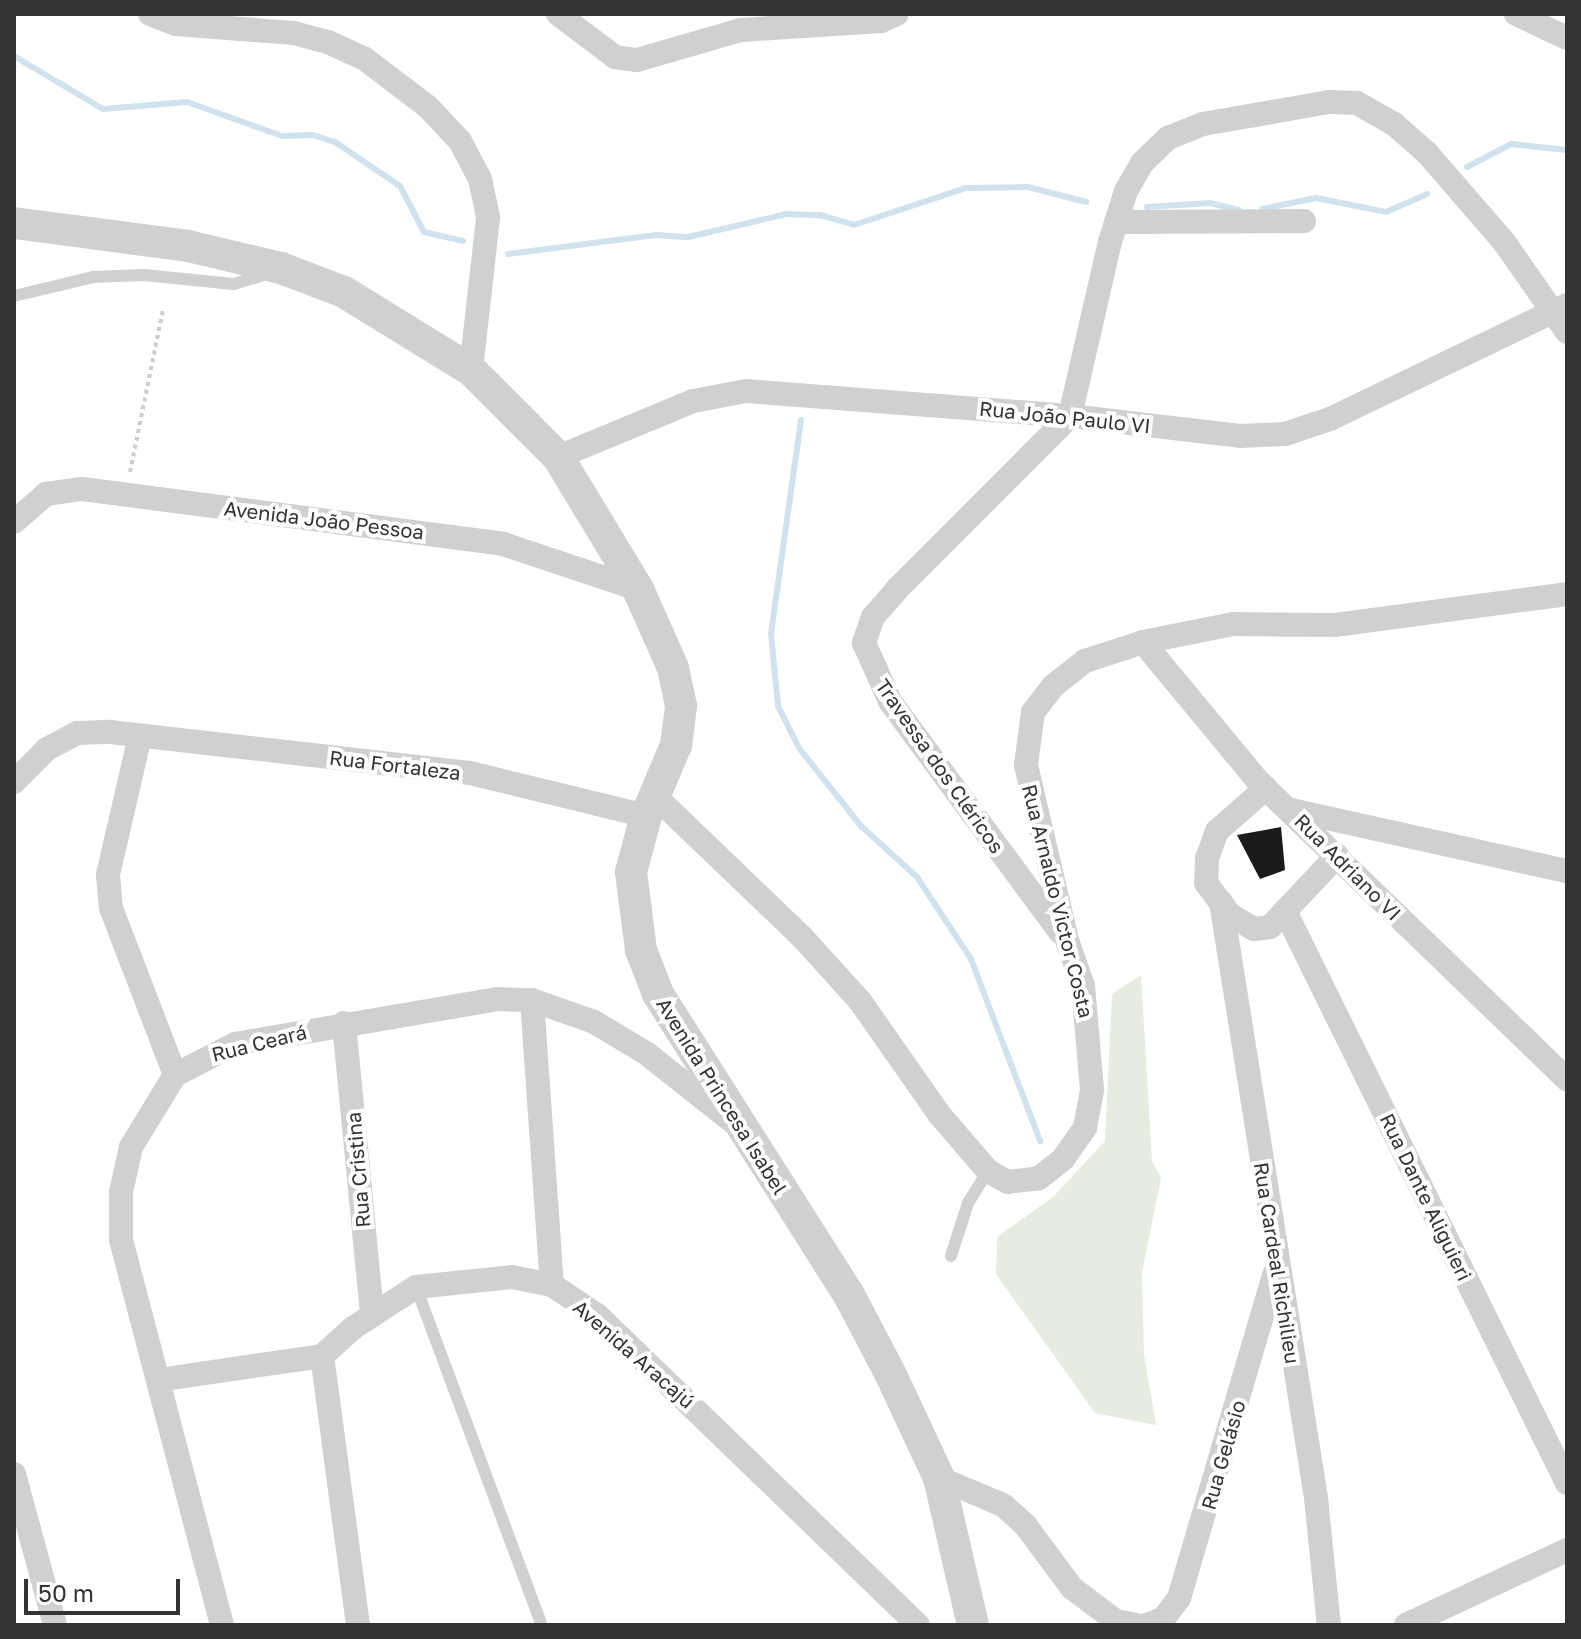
<!DOCTYPE html>
<meta charset="utf-8">
<style>
body{margin:0}
#map{position:relative;width:1581px;height:1639px;overflow:hidden;background:#fff;font-family:"Golos Text",sans-serif}
div>[style]{position:absolute}
.green>*{inset:0;background:#e6ecdf}
.stream>*{height:6px;margin:-3px;padding:0 3px;transform-origin:3px;border-radius:3px;background:#cfe2ee}
.building>*{inset:0;background:#1a1a1a}
.path>*{height:4px;margin-top:-2px;transform-origin:0;background:repeating-linear-gradient(90deg,#cdcdcd 0 4px,transparent 0 8px)}
.service>*{height:12px;margin:-6px;padding:0 6px;transform-origin:6px;border-radius:6px;background:#d0d0d0}
.minor>*{height:24px;margin:-12px;padding:0 12px;transform-origin:12px;border-radius:12px;background:#d0d0d0}
.tertiary>*{height:32px;margin:-16px;padding:0 16px;transform-origin:16px;border-radius:16px;background:#d0d0d0}
span{translate:-50% -50%;white-space:nowrap;text-align:center;line-height:1.15;-webkit-text-stroke:8px #fff;paint-order:stroke}
.street-label{font-size:20px;color:#333}
.frame{position:absolute;inset:0;border:16px solid #333;pointer-events:none}
.scale{position:absolute;left:24px;top:1579px;width:156px;height:36px;box-sizing:border-box;border:4px solid #333;border-top:0;padding-left:10px;font-size:24px;line-height:28px;white-space:nowrap;color:#333;-webkit-text-stroke:6px #fff;paint-order:stroke}
</style>
<div id="map">
<div class="green">
<i style="clip-path:polygon(1141px 975px,1152px 1161px,1161px 1178px,1142px 1273px,1144px 1355px,1156px 1425px,1095px 1413px,996px 1274px,997px 1237px,1053px 1197px,1105px 1141px,1112px 994px)"></i>
</div>
<div class="stream">
<i style="left:14px;top:56px;width:104px;rotate:30.8deg"></i>
<i style="left:103px;top:109px;width:84px;rotate:-4.8deg"></i>
<i style="left:187px;top:102px;width:101px;rotate:19.7deg"></i>
<i style="left:282px;top:136px;width:31px;rotate:-2deg"></i>
<i style="left:313px;top:135px;width:23px;rotate:18deg"></i>
<i style="left:335px;top:142px;width:78px;rotate:34.1deg"></i>
<i style="left:400px;top:186px;width:52px;rotate:62.4deg"></i>
<i style="left:424px;top:232px;width:40px;rotate:13deg"></i>
<i style="left:1467px;top:167px;width:50px;rotate:-27.6deg"></i>
<i style="left:1511px;top:144px;width:56px;rotate:6.1deg"></i>
<i style="left:1147px;top:207px;width:63px;rotate:-3.6deg"></i>
<i style="left:1210px;top:203px;width:30px;rotate:14deg"></i>
<i style="left:1262px;top:209px;width:55px;rotate:-11.5deg"></i>
<i style="left:1316px;top:198px;width:71px;rotate:11.3deg"></i>
<i style="left:1386px;top:212px;width:45px;rotate:-23.7deg"></i>
<i style="left:508px;top:254px;width:149px;rotate:-7.3deg"></i>
<i style="left:656px;top:235px;width:32px;rotate:4deg"></i>
<i style="left:688px;top:237px;width:102px;rotate:-13.1deg"></i>
<i style="left:787px;top:214px;width:33px;rotate:2deg"></i>
<i style="left:820px;top:215px;width:35px;rotate:16deg"></i>
<i style="left:854px;top:225px;width:118px;rotate:-18.3deg"></i>
<i style="left:966px;top:188px;width:62px;rotate:-0.9deg"></i>
<i style="left:1028px;top:187px;width:60px;rotate:14.5deg"></i>
<i style="left:801px;top:420px;width:215px;rotate:98deg"></i>
<i style="left:771px;top:633px;width:73px;rotate:84.5deg"></i>
<i style="left:778px;top:706px;width:47px;rotate:63.4deg"></i>
<i style="left:799px;top:748px;width:100px;rotate:51.5deg"></i>
<i style="left:861px;top:826px;width:76px;rotate:42.3deg"></i>
<i style="left:917px;top:877px;width:98px;rotate:56.6deg"></i>
<i style="left:971px;top:959px;width:195px;rotate:69.2deg"></i>
</div>
<div class="building">
<i style="clip-path:polygon(1281px 827px,1285px 870px,1260px 879px,1237px 835px)"></i>
</div>
<div class="path">
<i style="left:130px;top:472px;width:165px;rotate:-78.5deg"></i>
</div>
<div class="service">
<i style="left:14px;top:296px;width:81px;rotate:-13.5deg"></i>
<i style="left:93px;top:277px;width:51px;rotate:-2.2deg"></i>
<i style="left:144px;top:275px;width:90px;rotate:5.7deg"></i>
<i style="left:234px;top:284px;width:38px;rotate:-17deg"></i>
<i style="left:951px;top:1256px;width:56px;rotate:-72.2deg"></i>
<i style="left:968px;top:1203px;width:38px;rotate:-58deg"></i>
<i style="left:416px;top:1287px;width:361px;rotate:69.6deg"></i>
</div>
<div class="minor">
<i style="left:150px;top:14px;width:28px;rotate:21deg"></i>
<i style="left:176px;top:24px;width:118px;rotate:4.4deg"></i>
<i style="left:294px;top:33px;width:35px;rotate:15deg"></i>
<i style="left:328px;top:42px;width:41px;rotate:24.7deg"></i>
<i style="left:365px;top:59px;width:79px;rotate:37.3deg"></i>
<i style="left:428px;top:107px;width:47px;rotate:46.7deg"></i>
<i style="left:460px;top:141px;width:43px;rotate:62.2deg"></i>
<i style="left:480px;top:179px;width:40px;rotate:78deg"></i>
<i style="left:488px;top:218px;width:153px;rotate:96.4deg"></i>
<i style="left:558px;top:14px;width:71px;rotate:37deg"></i>
<i style="left:615px;top:57px;width:22px;rotate:8deg"></i>
<i style="left:637px;top:60px;width:108px;rotate:-16.1deg"></i>
<i style="left:741px;top:30px;width:140px;rotate:-3.7deg"></i>
<i style="left:881px;top:21px;width:17px;rotate:-24deg"></i>
<i style="left:1516px;top:14px;width:56px;rotate:25.2deg"></i>
<i style="left:1116px;top:222px;width:188px;rotate:-0.3deg"></i>
<i style="left:558px;top:457px;width:146px;rotate:-22.5deg"></i>
<i style="left:693px;top:401px;width:54px;rotate:-10.7deg"></i>
<i style="left:746px;top:391px;width:325px;rotate:4.4deg"></i>
<i style="left:1070px;top:416px;width:171px;rotate:6.7deg"></i>
<i style="left:1240px;top:436px;width:45px;rotate:-2.5deg"></i>
<i style="left:1285px;top:434px;width:47px;rotate:-18.4deg"></i>
<i style="left:1330px;top:419px;width:263px;rotate:-25.7deg"></i>
<i style="left:14px;top:522px;width:43px;rotate:-41.2deg"></i>
<i style="left:46px;top:494px;width:36px;rotate:-8deg"></i>
<i style="left:82px;top:489px;width:425px;rotate:7.4deg"></i>
<i style="left:503px;top:544px;width:142px;rotate:18.4deg"></i>
<i style="left:1143px;top:642px;width:182px;rotate:50.4deg"></i>
<i style="left:1259px;top:782px;width:428px;rotate:44deg"></i>
<i style="left:140px;top:736px;width:143px;rotate:103deg"></i>
<i style="left:108px;top:875px;width:33px;rotate:85deg"></i>
<i style="left:111px;top:908px;width:179px;rotate:69deg"></i>
<i style="left:14px;top:782px;width:47px;rotate:-45deg"></i>
<i style="left:47px;top:749px;width:34px;rotate:-28deg"></i>
<i style="left:77px;top:733px;width:33px;rotate:-2deg"></i>
<i style="left:110px;top:732px;width:362px;rotate:6.5deg"></i>
<i style="left:470px;top:773px;width:181px;rotate:13.7deg"></i>
<i style="left:1266px;top:788px;width:65px;rotate:138.7deg"></i>
<i style="left:1217px;top:831px;width:29px;rotate:110deg"></i>
<i style="left:1207px;top:858px;width:25px;rotate:92deg"></i>
<i style="left:1206px;top:883px;width:39px;rotate:53deg"></i>
<i style="left:1229px;top:914px;width:29px;rotate:31deg"></i>
<i style="left:1254px;top:929px;width:16px;rotate:-7deg"></i>
<i style="left:1270px;top:927px;width:98px;rotate:-46.7deg"></i>
<i style="left:657px;top:798px;width:201px;rotate:43.8deg"></i>
<i style="left:802px;top:937px;width:86px;rotate:47.8deg"></i>
<i style="left:860px;top:1001px;width:138px;rotate:55deg"></i>
<i style="left:939px;top:1114px;width:75px;rotate:49.3deg"></i>
<i style="left:988px;top:1171px;width:23px;rotate:29deg"></i>
<i style="left:1008px;top:1182px;width:31px;rotate:-7deg"></i>
<i style="left:1039px;top:1178px;width:31px;rotate:-38deg"></i>
<i style="left:1063px;top:1159px;width:39px;rotate:-55deg"></i>
<i style="left:1085px;top:1127px;width:38px;rotate:-79deg"></i>
<i style="left:1092px;top:1090px;width:104px;rotate:-94.9deg"></i>
<i style="left:1083px;top:986px;width:49px;rotate:-109.2deg"></i>
<i style="left:1067px;top:940px;width:180px;rotate:-103.2deg"></i>
<i style="left:1026px;top:765px;width:53px;rotate:-82.5deg"></i>
<i style="left:1033px;top:712px;width:33px;rotate:-52deg"></i>
<i style="left:1053px;top:686px;width:41px;rotate:-38deg"></i>
<i style="left:1085px;top:661px;width:61px;rotate:-18.1deg"></i>
<i style="left:1143px;top:642px;width:92px;rotate:-11.3deg"></i>
<i style="left:1233px;top:624px;width:102px;rotate:0.6deg"></i>
<i style="left:1335px;top:625px;width:234px;rotate:-7.6deg"></i>
<i style="left:1291px;top:810px;width:283px;rotate:12.5deg"></i>
<i style="left:1221px;top:902px;width:604px;rotate:80.94deg"></i>
<i style="left:1316px;top:1498px;width:128px;rotate:84.2deg"></i>
<i style="left:1285px;top:911px;width:638px;rotate:63.76deg"></i>
<i style="left:1060px;top:932px;width:287px;rotate:-126.4deg"></i>
<i style="left:890px;top:701px;width:64px;rotate:-114.1deg"></i>
<i style="left:864px;top:643px;width:28px;rotate:-71deg"></i>
<i style="left:873px;top:617px;width:37px;rotate:-49deg"></i>
<i style="left:897px;top:589px;width:245px;rotate:-45deg"></i>
<i style="left:1070px;top:416px;width:179px;rotate:-77.1deg"></i>
<i style="left:1110px;top:242px;width:53px;rotate:-72.6deg"></i>
<i style="left:1126px;top:191px;width:32px;rotate:-60deg"></i>
<i style="left:1142px;top:163px;width:36px;rotate:-44deg"></i>
<i style="left:1168px;top:138px;width:38px;rotate:-22deg"></i>
<i style="left:1203px;top:124px;width:128px;rotate:-9.9deg"></i>
<i style="left:1329px;top:102px;width:28px;rotate:2deg"></i>
<i style="left:1357px;top:103px;width:43px;rotate:29.6deg"></i>
<i style="left:1394px;top:124px;width:44px;rotate:41.3deg"></i>
<i style="left:1427px;top:153px;width:118px;rotate:49.1deg"></i>
<i style="left:1504px;top:242px;width:110px;rotate:55deg"></i>
<i style="left:532px;top:1000px;width:286px;rotate:86deg"></i>
<i style="left:344px;top:1023px;width:294px;rotate:84.5deg"></i>
<i style="left:158px;top:1380px;width:166px;rotate:-8.3deg"></i>
<i style="left:14px;top:1474px;width:156px;rotate:74.8deg"></i>
<i style="left:939px;top:1478px;width:69px;rotate:22.9deg"></i>
<i style="left:1003px;top:1505px;width:31px;rotate:42deg"></i>
<i style="left:1026px;top:1526px;width:77px;rotate:53.4deg"></i>
<i style="left:1072px;top:1588px;width:55px;rotate:36.9deg"></i>
<i style="left:1116px;top:1621px;width:20px;rotate:11deg"></i>
<i style="left:222px;top:1625px;width:398px;rotate:-104.7deg"></i>
<i style="left:121px;top:1240px;width:48px;rotate:-90deg"></i>
<i style="left:121px;top:1192px;width:46px;rotate:-77.5deg"></i>
<i style="left:131px;top:1147px;width:84px;rotate:-58.6deg"></i>
<i style="left:175px;top:1075px;width:68px;rotate:-27.3deg"></i>
<i style="left:235px;top:1044px;width:266px;rotate:-9.7deg"></i>
<i style="left:497px;top:999px;width:35px;rotate:2deg"></i>
<i style="left:532px;top:1000px;width:66px;rotate:19.5deg"></i>
<i style="left:594px;top:1022px;width:61px;rotate:30.8deg"></i>
<i style="left:646px;top:1053px;width:111px;rotate:38.4deg"></i>
<i style="left:358px;top:1625px;width:271px;rotate:-97.6deg"></i>
<i style="left:322px;top:1356px;width:42px;rotate:-42.1deg"></i>
<i style="left:353px;top:1328px;width:75px;rotate:-33.1deg"></i>
<i style="left:416px;top:1287px;width:97px;rotate:-5.9deg"></i>
<i style="left:512px;top:1277px;width:41px;rotate:11.3deg"></i>
<i style="left:552px;top:1285px;width:54px;rotate:33.7deg"></i>
<i style="left:597px;top:1315px;width:446px;rotate:44deg"></i>
<i style="left:1147px;top:1625px;width:18px;rotate:-22deg"></i>
<i style="left:1164px;top:1618px;width:25px;rotate:-53deg"></i>
<i style="left:1179px;top:1598px;width:337px;rotate:-73.6deg"></i>
<i style="left:1406px;top:1625px;width:178px;rotate:-25deg"></i>
</div>
<div class="tertiary">
<i style="left:14px;top:223px;width:176px;rotate:7.5deg"></i>
<i style="left:188px;top:246px;width:96px;rotate:13.3deg"></i>
<i style="left:281px;top:268px;width:67px;rotate:20.9deg"></i>
<i style="left:344px;top:292px;width:149px;rotate:31.6deg"></i>
<i style="left:471px;top:370px;width:123px;rotate:45deg"></i>
<i style="left:558px;top:457px;width:154px;rotate:58.8deg"></i>
<i style="left:638px;top:589px;width:86px;rotate:66.1deg"></i>
<i style="left:673px;top:668px;width:39px;rotate:78deg"></i>
<i style="left:681px;top:706px;width:39px;rotate:97deg"></i>
<i style="left:676px;top:745px;width:77px;rotate:112.9deg"></i>
<i style="left:646px;top:816px;width:58px;rotate:105deg"></i>
<i style="left:631px;top:872px;width:79px;rotate:82.7deg"></i>
<i style="left:641px;top:950px;width:47px;rotate:68.9deg"></i>
<i style="left:658px;top:994px;width:356px;rotate:57.6deg"></i>
<i style="left:849px;top:1295px;width:90px;rotate:62.3deg"></i>
<i style="left:891px;top:1375px;width:114px;rotate:65deg"></i>
<i style="left:939px;top:1478px;width:151px;rotate:77deg"></i>
</div>
<div class="street-label">
<span style="left:1065px;top:417px;rotate:6deg">Rua João Paulo VI</span>
<span style="left:324px;top:520px;rotate:7deg">Avenida João Pessoa</span>
<span style="left:395px;top:765px;rotate:7deg">Rua Fortaleza</span>
<span style="left:940px;top:766px;rotate:55deg">Travessa dos Cléricos</span>
<span style="left:1348px;top:867px;rotate:45deg">Rua Adriano VI</span>
<span style="left:1058px;top:901px;rotate:76deg">Rua Arnaldo Victor Costa</span>
<span style="left:259px;top:1043px;rotate:-14deg">Rua Ceará</span>
<span style="left:722px;top:1096px;rotate:58deg">Avenida Princesa Isabel</span>
<span style="left:358px;top:1170px;rotate:-95deg">Rua Cristina</span>
<span style="left:1426px;top:1197px;rotate:64deg">Rua Dante Aliguieri</span>
<span style="left:1277px;top:1263px;rotate:81deg">Rua Cardeal Richilieu</span>
<span style="left:634px;top:1354px;rotate:41deg">Avenida Aracajú</span>
<span style="left:1223px;top:1455px;rotate:-74deg">Rua Gelásio</span>
</div>
<div class="frame"></div>
<div class="scale">50 m</div>
</div>
